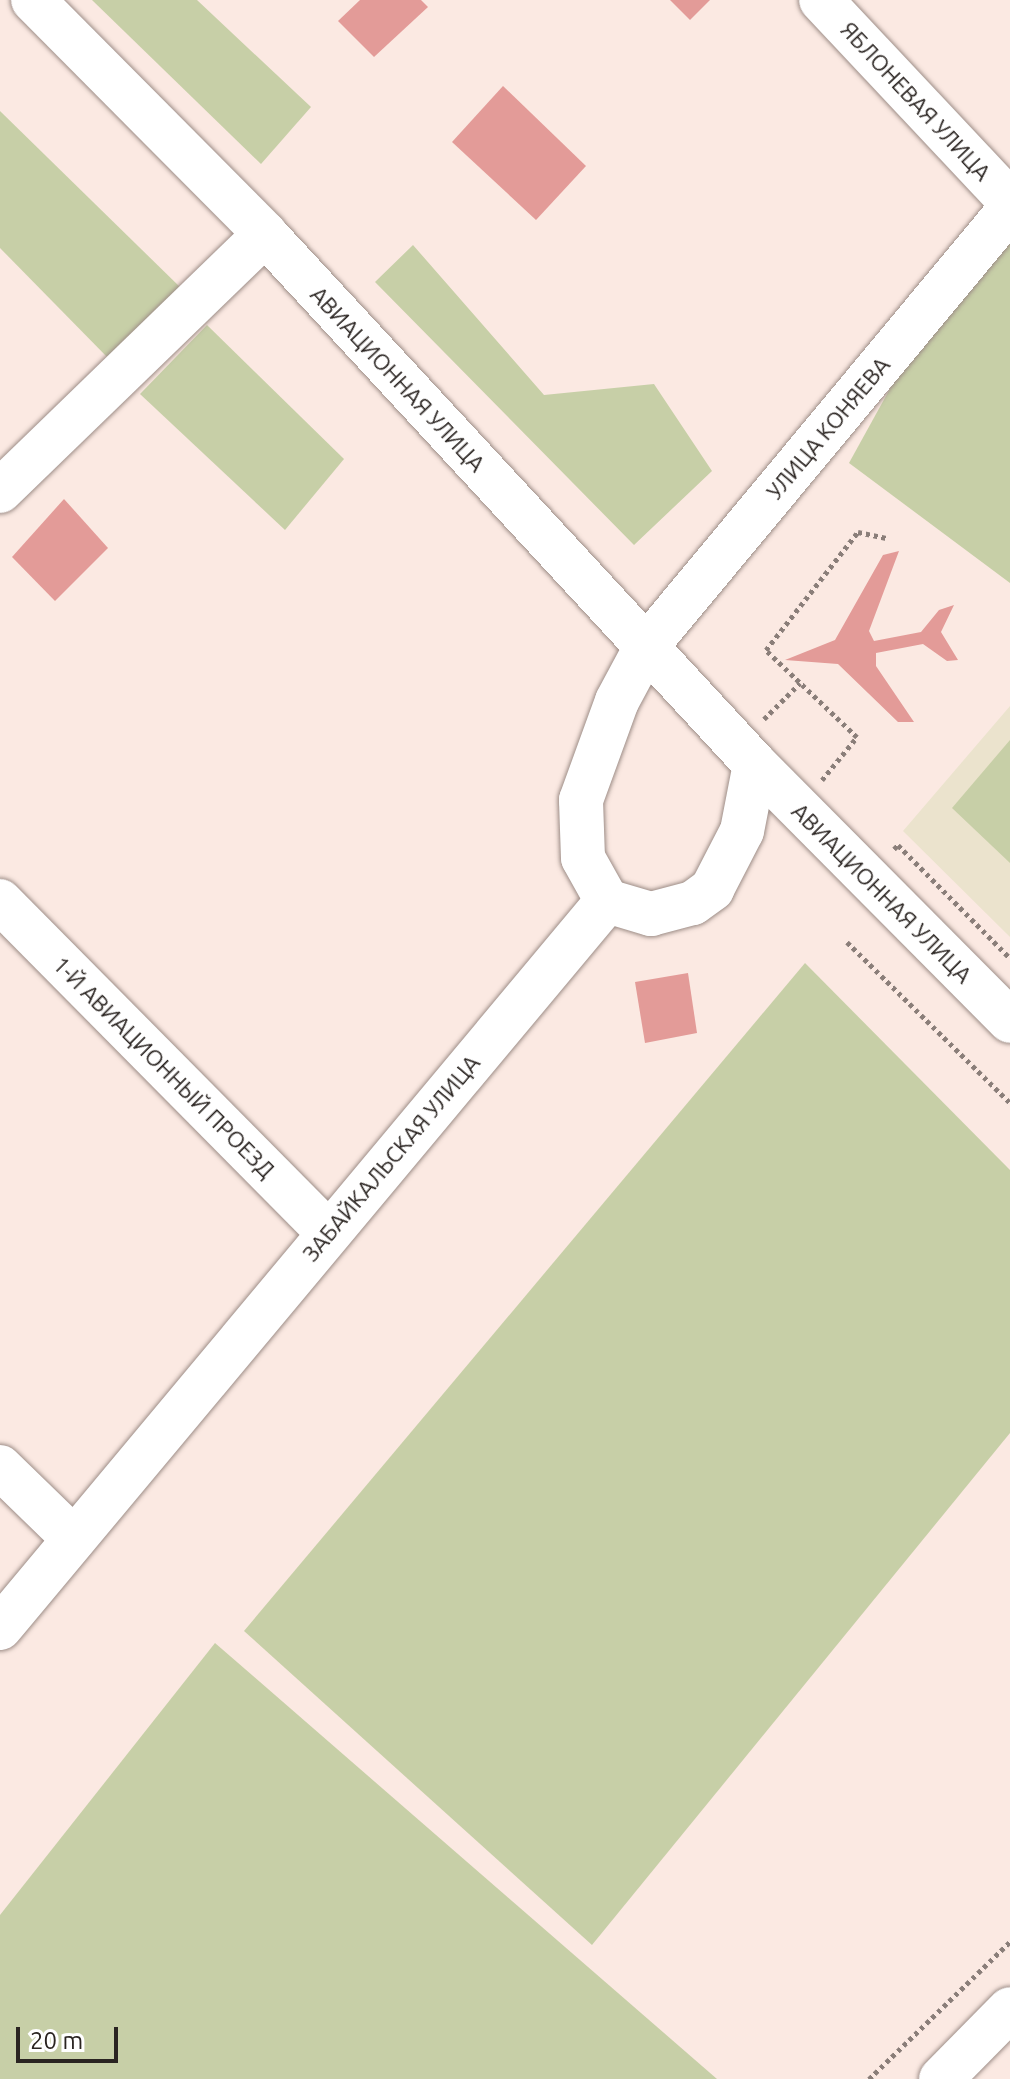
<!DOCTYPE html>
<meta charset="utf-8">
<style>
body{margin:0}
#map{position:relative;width:1010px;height:2079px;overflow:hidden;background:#fbe9e2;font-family:Ubuntu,sans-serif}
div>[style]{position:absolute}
.education>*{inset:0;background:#ebe3cd}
.green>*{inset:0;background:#c7cfa7}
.building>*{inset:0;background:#e39b98}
.path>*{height:5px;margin-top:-2.5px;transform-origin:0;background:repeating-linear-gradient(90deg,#8a7e79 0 4px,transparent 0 8px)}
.roads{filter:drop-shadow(0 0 2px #9d8d87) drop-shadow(0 0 2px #9d8d87)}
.minor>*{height:44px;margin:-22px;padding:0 22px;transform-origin:22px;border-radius:22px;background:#fff}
span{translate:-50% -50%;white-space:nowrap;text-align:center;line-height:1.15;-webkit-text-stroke:6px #fff;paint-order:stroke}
.street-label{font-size:22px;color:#2a2421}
.scale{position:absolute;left:16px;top:2027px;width:102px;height:36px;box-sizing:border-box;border:4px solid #2a2421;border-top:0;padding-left:10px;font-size:24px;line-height:28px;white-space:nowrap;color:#2a2421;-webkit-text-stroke:6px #fff;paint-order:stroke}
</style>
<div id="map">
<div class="education">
<i style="clip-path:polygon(1010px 706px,1010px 937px,903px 831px)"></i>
</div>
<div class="green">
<i style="clip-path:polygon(92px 0,197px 0,311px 107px,261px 164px)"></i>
<i style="clip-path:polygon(0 111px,182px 289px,109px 359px,0 248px)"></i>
<i style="clip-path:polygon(1010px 243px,1010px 583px,849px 463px,892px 385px)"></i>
<i style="clip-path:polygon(413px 245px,544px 395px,654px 384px,712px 471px,634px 545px,375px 282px)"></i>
<i style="clip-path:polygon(207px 325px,344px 459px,285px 530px,140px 394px)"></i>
<i style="clip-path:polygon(1010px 740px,1010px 863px,952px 808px)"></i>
<i style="clip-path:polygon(805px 963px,1010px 1170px,1010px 1433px,592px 1945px,244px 1631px)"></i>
<i style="clip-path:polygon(215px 1643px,717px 2079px,0 2079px,0 1915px)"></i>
</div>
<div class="building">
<i style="clip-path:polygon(360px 0,421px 0,428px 7px,374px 57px,338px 21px)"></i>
<i style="clip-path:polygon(670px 0,710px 0,690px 20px)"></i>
<i style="clip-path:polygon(503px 86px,586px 166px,536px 220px,452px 142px)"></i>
<i style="clip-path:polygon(64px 499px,108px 548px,55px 601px,12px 557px)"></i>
<i style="clip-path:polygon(899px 551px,869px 631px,874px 641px,921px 632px,939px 610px,954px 605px,941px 632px,958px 660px,947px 661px,923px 644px,876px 653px,876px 666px,914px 722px,898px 722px,838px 664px,785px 660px,835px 640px,883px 555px)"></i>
<i style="clip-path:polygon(688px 973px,697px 1033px,645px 1043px,635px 982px)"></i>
</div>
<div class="path">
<i style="left:764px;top:719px;width:51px;rotate:-45deg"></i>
<i style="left:822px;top:780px;width:55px;rotate:-50.9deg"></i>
<i style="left:857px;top:737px;width:126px;rotate:-136.3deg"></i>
<i style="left:766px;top:650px;width:150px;rotate:-52.1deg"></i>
<i style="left:858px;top:532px;width:29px;rotate:12deg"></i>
<i style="left:894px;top:849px;width:6px;rotate:-45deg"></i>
<i style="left:898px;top:845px;width:159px;rotate:45.3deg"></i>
<i style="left:847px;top:942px;width:229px;rotate:44.6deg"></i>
<i style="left:869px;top:2079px;width:197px;rotate:-44.2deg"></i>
</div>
<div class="roads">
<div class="minor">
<i style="left:33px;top:0;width:330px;rotate:45.2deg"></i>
<i style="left:265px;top:234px;width:722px;rotate:47.25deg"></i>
<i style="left:755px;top:764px;width:362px;rotate:45.2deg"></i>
<i style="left:821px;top:0;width:276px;rotate:46.8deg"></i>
<i style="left:0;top:491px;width:369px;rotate:-44.1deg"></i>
<i style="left:0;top:901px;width:467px;rotate:45.3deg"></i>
<i style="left:607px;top:901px;width:49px;rotate:-119.2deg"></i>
<i style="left:583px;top:858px;width:58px;rotate:-92deg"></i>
<i style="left:581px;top:800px;width:105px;rotate:-70deg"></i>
<i style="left:617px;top:701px;width:61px;rotate:-61.8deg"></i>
<i style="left:646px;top:647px;width:570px;rotate:-50.27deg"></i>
<i style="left:607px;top:901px;width:46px;rotate:16.5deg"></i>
<i style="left:651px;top:914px;width:43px;rotate:-14.7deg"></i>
<i style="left:693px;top:903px;width:24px;rotate:-36deg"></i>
<i style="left:712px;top:889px;width:65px;rotate:-62.7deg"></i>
<i style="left:742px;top:831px;width:68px;rotate:-79deg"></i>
<i style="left:0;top:1467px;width:103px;rotate:44.2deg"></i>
<i style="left:0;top:1628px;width:947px;rotate:-50.14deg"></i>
<i style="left:941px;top:2079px;width:98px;rotate:-45.4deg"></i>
</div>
</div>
<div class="street-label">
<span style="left:916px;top:101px;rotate:47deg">ЯБЛОНЕВАЯ УЛИЦА</span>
<span style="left:398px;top:379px;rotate:47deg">АВИАЦИОННАЯ УЛИЦА</span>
<span style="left:828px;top:428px;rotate:-50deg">УЛИЦА КОНЯЕВА</span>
<span style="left:882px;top:893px;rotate:45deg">АВИАЦИОННАЯ УЛИЦА</span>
<span style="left:164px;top:1067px;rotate:45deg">1-Й АВИАЦИОННЫЙ ПРОЕЗД</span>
<span style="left:391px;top:1158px;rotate:-50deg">ЗАБАЙКАЛЬСКАЯ УЛИЦА</span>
</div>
<div class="scale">20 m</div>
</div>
